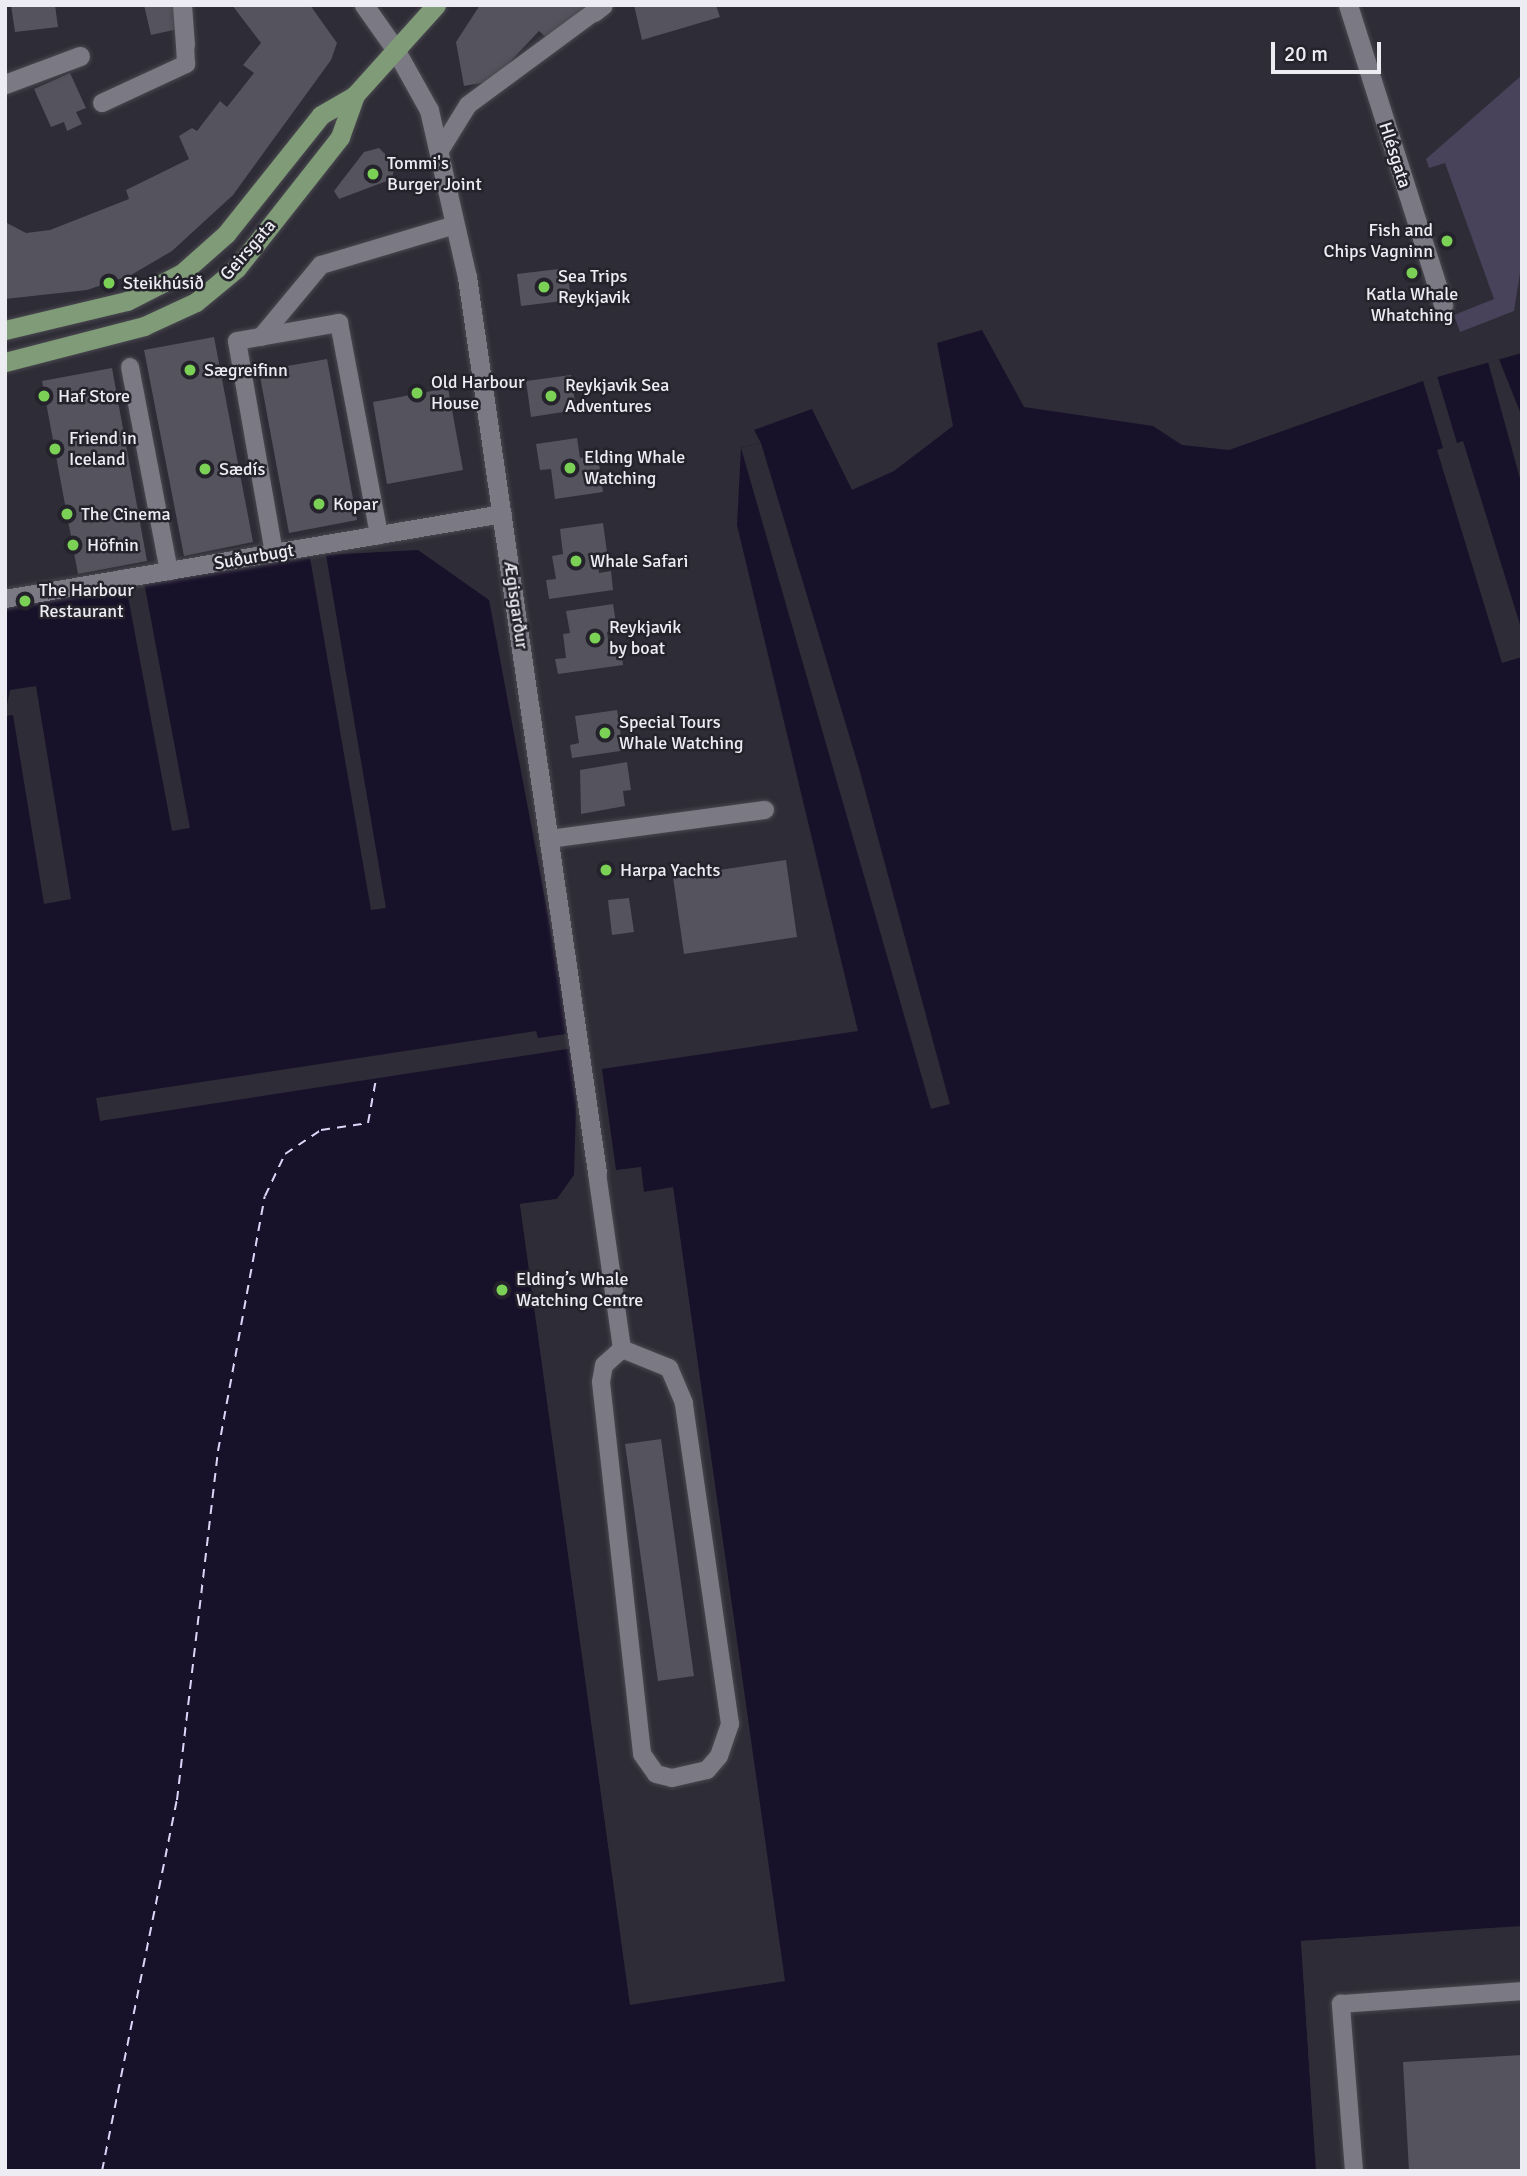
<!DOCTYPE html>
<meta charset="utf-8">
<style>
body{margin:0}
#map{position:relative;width:1527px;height:2176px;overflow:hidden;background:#2e2c36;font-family:Signika,sans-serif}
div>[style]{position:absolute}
.green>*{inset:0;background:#48435b}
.water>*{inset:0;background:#18112a}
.pier>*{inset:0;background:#2e2c36}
.ferry>*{height:2px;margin-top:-1px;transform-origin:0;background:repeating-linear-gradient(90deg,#dbd5f7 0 9px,transparent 0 16px)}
.building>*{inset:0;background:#55535e}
.roads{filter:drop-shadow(0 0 2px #4a4850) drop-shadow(0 0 2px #4a4850)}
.service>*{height:18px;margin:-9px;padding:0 9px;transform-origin:9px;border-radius:9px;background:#7b7984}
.pedestrian>*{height:19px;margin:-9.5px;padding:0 9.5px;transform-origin:9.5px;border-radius:9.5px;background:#7b7984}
.minor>*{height:19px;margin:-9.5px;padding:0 9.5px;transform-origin:9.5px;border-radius:9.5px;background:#7b7984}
.tertiary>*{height:19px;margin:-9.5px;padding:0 9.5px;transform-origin:9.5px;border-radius:9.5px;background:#7b7984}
.primary>*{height:19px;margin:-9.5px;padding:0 9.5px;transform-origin:9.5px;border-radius:9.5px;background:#7f9b77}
.dots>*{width:19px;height:19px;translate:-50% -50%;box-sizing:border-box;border:4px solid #24222b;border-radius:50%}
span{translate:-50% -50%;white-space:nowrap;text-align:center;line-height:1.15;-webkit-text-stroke:5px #24222b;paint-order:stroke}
.street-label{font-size:18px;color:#edecf2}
.poi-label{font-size:18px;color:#edecf2}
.left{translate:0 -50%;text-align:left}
.right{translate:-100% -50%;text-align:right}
.frame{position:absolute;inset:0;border:7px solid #edecf2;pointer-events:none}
.scale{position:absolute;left:1271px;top:42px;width:110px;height:32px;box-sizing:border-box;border:4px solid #edecf2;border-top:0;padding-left:9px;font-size:21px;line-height:24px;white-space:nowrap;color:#edecf2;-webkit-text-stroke:5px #24222b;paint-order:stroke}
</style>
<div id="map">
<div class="green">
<i style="clip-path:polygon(1522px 75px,1522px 260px,1514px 311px,1460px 332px,1454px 315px,1494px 299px,1445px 163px,1429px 168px,1426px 159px)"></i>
</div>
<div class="water">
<i style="clip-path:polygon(982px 330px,1024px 407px,1153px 426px,1182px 445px,1229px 450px,1423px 381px,1522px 353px,1522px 1926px,1301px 1941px,1316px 2171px,5px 2171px,5px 606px,325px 555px,418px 550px,489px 600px,577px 1071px,574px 1175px,557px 1199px,520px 1204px,630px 2004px,784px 1981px,673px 1188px,643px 1192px,641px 1167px,616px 1170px,602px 1069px,858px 1031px,737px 525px,741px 448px,761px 443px,754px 430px,812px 409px,852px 490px,894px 471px,953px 426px,937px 343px)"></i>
</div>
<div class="pier">
<i style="clip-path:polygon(1499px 359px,1522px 417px,1522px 486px,1488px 362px)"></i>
<i style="clip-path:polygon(1437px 376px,1457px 443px,1463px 441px,1522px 631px,1522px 657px,1502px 663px,1437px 450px,1443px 448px,1423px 381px)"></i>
<i style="clip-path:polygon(761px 443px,859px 768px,950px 1104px,931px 1109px,741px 448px)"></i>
<i style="clip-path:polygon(326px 555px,386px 908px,371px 910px,310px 558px)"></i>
<i style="clip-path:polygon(144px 582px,190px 828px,172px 831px,126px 586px)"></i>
<i style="clip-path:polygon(36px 686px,71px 899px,44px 904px,13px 715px,5px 716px,10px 690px)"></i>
<i style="clip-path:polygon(536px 1031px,538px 1038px,572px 1033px,574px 1048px,100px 1121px,96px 1098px)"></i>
<i style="clip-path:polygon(641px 1167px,644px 1192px,673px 1187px,785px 1981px,630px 2005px,520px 1204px,557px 1199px,574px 1175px,559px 1202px,523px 1207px,633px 2001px,781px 1978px,670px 1191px,642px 1196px,638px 1171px,612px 1171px)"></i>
<i style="clip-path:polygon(1522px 1926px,1305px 1944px,1316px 2171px,1301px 1941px)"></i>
</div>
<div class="ferry">
<i style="left:102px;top:2171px;width:379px;rotate:-78.6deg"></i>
<i style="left:177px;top:1800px;width:351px;rotate:-83.3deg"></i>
<i style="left:218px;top:1451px;width:259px;rotate:-79.6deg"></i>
<i style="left:265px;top:1196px;width:47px;rotate:-64.5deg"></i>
<i style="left:285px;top:1154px;width:43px;rotate:-33.7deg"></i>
<i style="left:321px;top:1130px;width:48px;rotate:-8.5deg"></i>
<i style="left:368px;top:1123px;width:45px;rotate:-79.7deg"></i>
</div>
<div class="building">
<i style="clip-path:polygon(11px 5px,55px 5px,58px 27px,15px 32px)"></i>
<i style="clip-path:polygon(144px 5px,173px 5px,178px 29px,151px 35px)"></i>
<i style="clip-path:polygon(232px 5px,310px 5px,337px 43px,331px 60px,233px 195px,172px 251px,131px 275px,87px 290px,5px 299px,5px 222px,26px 233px,50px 230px,129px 199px,126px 190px,189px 159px,179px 136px,192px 128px,197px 131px,220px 101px,227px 107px,254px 73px,243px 65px,261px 43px)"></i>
<i style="clip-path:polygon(480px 5px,587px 5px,549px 40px,539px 31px,492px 81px,464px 86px,456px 42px)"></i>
<i style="clip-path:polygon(634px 5px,716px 5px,720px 17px,642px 40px)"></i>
<i style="clip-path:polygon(70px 73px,86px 108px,76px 112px,82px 124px,67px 131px,64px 122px,51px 127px,34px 89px)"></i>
<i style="clip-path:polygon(379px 148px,395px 164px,392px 179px,339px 199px,334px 191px,364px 152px)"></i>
<i style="clip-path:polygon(567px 268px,571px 300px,521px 306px,517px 274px)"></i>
<i style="clip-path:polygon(214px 337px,253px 542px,184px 556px,144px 350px)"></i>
<i style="clip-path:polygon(327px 359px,357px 520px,289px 533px,259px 371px)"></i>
<i style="clip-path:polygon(112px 368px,147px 561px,78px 574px,42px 381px)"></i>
<i style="clip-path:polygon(571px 375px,576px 410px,531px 417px,526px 381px)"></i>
<i style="clip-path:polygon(448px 388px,463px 470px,387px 484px,373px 402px)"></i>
<i style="clip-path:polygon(577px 438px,580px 458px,598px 456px,603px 492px,555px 499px,551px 469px,540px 470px,536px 444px)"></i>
<i style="clip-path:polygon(603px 523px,607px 552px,597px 554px,599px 573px,611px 571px,613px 590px,549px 599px,546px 580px,556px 579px,552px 556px,563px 554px,560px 529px)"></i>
<i style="clip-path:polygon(613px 604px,617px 630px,607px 632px,610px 653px,621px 651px,623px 665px,558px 674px,555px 659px,566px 658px,563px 634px,570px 633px,566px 611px)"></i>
<i style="clip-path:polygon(617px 710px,621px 736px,632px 734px,634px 749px,572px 758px,570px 745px,579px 743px,575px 716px)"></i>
<i style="clip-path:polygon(627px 762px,631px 790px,623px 791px,625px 806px,581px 814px,580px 770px)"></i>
<i style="clip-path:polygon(786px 860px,797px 937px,684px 954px,673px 877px)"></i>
<i style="clip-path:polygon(629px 898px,634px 932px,612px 935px,608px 900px)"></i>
<i style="clip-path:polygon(661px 1439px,694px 1676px,658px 1681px,625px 1444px)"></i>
<i style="clip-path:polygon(1522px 2055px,1522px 2171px,1409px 2171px,1403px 2062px)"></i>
</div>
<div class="roads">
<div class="service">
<i style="left:102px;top:103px;width:93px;rotate:-24.9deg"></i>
<i style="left:186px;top:64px;width:19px;rotate:-93deg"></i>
<i style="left:439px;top:152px;width:55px;rotate:-58.3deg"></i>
<i style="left:468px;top:105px;width:157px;rotate:-36.4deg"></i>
<i style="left:261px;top:337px;width:94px;rotate:-50.2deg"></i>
<i style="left:321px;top:265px;width:140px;rotate:-16.6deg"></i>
<i style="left:130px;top:367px;width:208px;rotate:79.2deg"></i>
<i style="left:274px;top:553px;width:215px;rotate:-99.9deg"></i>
<i style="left:237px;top:341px;width:104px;rotate:-10deg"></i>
<i style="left:339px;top:323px;width:216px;rotate:79.3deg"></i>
<i style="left:5px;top:599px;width:505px;rotate:-9.69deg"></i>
<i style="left:550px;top:839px;width:217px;rotate:-7.7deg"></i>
<i style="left:597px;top:1173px;width:178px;rotate:81.9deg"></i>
<i style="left:622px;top:1349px;width:24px;rotate:138deg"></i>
<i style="left:604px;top:1365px;width:17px;rotate:100deg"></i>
<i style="left:601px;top:1382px;width:374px;rotate:83.7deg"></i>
<i style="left:642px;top:1754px;width:24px;rotate:55deg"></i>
<i style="left:656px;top:1774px;width:16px;rotate:14deg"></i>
<i style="left:672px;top:1778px;width:36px;rotate:-13deg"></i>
<i style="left:707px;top:1770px;width:18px;rotate:-49deg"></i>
<i style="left:719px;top:1756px;width:34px;rotate:-71deg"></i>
<i style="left:730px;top:1724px;width:324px;rotate:-98.2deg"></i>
<i style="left:684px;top:1403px;width:38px;rotate:-113deg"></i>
<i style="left:669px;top:1368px;width:51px;rotate:-158deg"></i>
<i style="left:1354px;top:2171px;width:168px;rotate:-94.5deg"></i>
<i style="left:1341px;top:2004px;width:181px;rotate:-4.1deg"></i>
</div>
<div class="pedestrian">
<i style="left:594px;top:12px;width:11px;rotate:-38deg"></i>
</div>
<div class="minor">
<i style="left:182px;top:5px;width:40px;rotate:85.7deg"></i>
<i style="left:1348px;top:5px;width:315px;rotate:72.4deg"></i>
<i style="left:395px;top:49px;width:70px;rotate:60.9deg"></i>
<i style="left:429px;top:110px;width:171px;rotate:77.2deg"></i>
<i style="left:467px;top:277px;width:905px;rotate:81.74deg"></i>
<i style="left:5px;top:84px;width:80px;rotate:-20.5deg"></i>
</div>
<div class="tertiary">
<i style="left:364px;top:5px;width:54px;rotate:54.8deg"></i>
</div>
<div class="primary">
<i style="left:5px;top:330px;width:125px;rotate:-13.4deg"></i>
<i style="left:127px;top:301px;width:62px;rotate:-27deg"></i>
<i style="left:182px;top:273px;width:59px;rotate:-41.6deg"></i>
<i style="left:226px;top:234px;width:152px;rotate:-51.4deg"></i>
<i style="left:321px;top:115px;width:39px;rotate:-30deg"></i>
<i style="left:355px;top:95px;width:121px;rotate:-48deg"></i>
<i style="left:5px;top:362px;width:144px;rotate:-14.5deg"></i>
<i style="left:144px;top:326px;width:57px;rotate:-24.8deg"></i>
<i style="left:196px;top:302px;width:53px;rotate:-39.7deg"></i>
<i style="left:237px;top:268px;width:167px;rotate:-51.8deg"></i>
<i style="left:340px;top:137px;width:45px;rotate:-70.3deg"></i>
</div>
</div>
<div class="dots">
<i style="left:373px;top:174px;background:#7ad156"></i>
<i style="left:1447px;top:241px;background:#7ad156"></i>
<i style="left:1412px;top:273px;background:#7ad156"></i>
<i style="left:109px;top:283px;background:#7ad156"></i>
<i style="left:544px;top:287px;background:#7ad156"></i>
<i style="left:190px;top:370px;background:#7ad156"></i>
<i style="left:417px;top:393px;background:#7ad156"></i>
<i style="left:44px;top:396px;background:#7ad156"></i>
<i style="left:551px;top:396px;background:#7ad156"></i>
<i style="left:55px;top:449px;background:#7ad156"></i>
<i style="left:570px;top:468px;background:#7ad156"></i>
<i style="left:205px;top:469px;background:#7ad156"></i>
<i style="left:319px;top:504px;background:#7ad156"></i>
<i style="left:67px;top:514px;background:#7ad156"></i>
<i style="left:73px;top:545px;background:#7ad156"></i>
<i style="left:576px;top:561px;background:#7ad156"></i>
<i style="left:25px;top:601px;background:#7ad156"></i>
<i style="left:595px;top:638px;background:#7ad156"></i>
<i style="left:605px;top:733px;background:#7ad156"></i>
<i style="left:606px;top:870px;background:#7ad156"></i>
<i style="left:502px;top:1290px;background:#7ad156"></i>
</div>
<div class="street-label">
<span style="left:1395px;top:155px;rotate:72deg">Hlésgata</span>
<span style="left:248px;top:250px;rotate:-49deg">Geirsgata</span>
<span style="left:254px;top:557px;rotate:-10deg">Suðurbugt</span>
<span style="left:516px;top:605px;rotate:82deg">Ægisgarður</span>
</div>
<div class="poi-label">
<span class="left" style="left:387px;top:174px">Tommi's<br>Burger Joint</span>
<span class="right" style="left:1433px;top:241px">Fish and<br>Chips Vagninn</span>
<span class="left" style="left:558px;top:287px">Sea Trips<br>Reykjavik</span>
<span class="left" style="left:123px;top:283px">Steikhúsið</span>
<span style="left:1412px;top:305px">Katla Whale<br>Whatching</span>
<span class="left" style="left:204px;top:370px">Sægreifinn</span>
<span class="left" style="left:431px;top:393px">Old Harbour<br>House</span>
<span class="left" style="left:565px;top:396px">Reykjavik Sea<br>Adventures</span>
<span class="left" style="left:58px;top:396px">Haf Store</span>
<span class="left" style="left:69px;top:449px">Friend in<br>Iceland</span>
<span class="left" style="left:584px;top:468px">Elding Whale<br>Watching</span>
<span class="left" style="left:219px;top:469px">Sædís</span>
<span class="left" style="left:333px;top:504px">Kopar</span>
<span class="left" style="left:81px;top:514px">The Cinema</span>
<span class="left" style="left:87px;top:545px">Höfnin</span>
<span class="left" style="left:590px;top:561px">Whale Safari</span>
<span class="left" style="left:39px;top:601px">The Harbour<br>Restaurant</span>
<span class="left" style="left:609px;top:638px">Reykjavik<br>by boat</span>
<span class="left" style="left:619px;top:733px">Special Tours<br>Whale Watching</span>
<span class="left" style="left:620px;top:870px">Harpa Yachts</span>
<span class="left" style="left:516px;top:1290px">Elding’s Whale<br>Watching Centre</span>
</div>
<div class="frame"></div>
<div class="scale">20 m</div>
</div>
